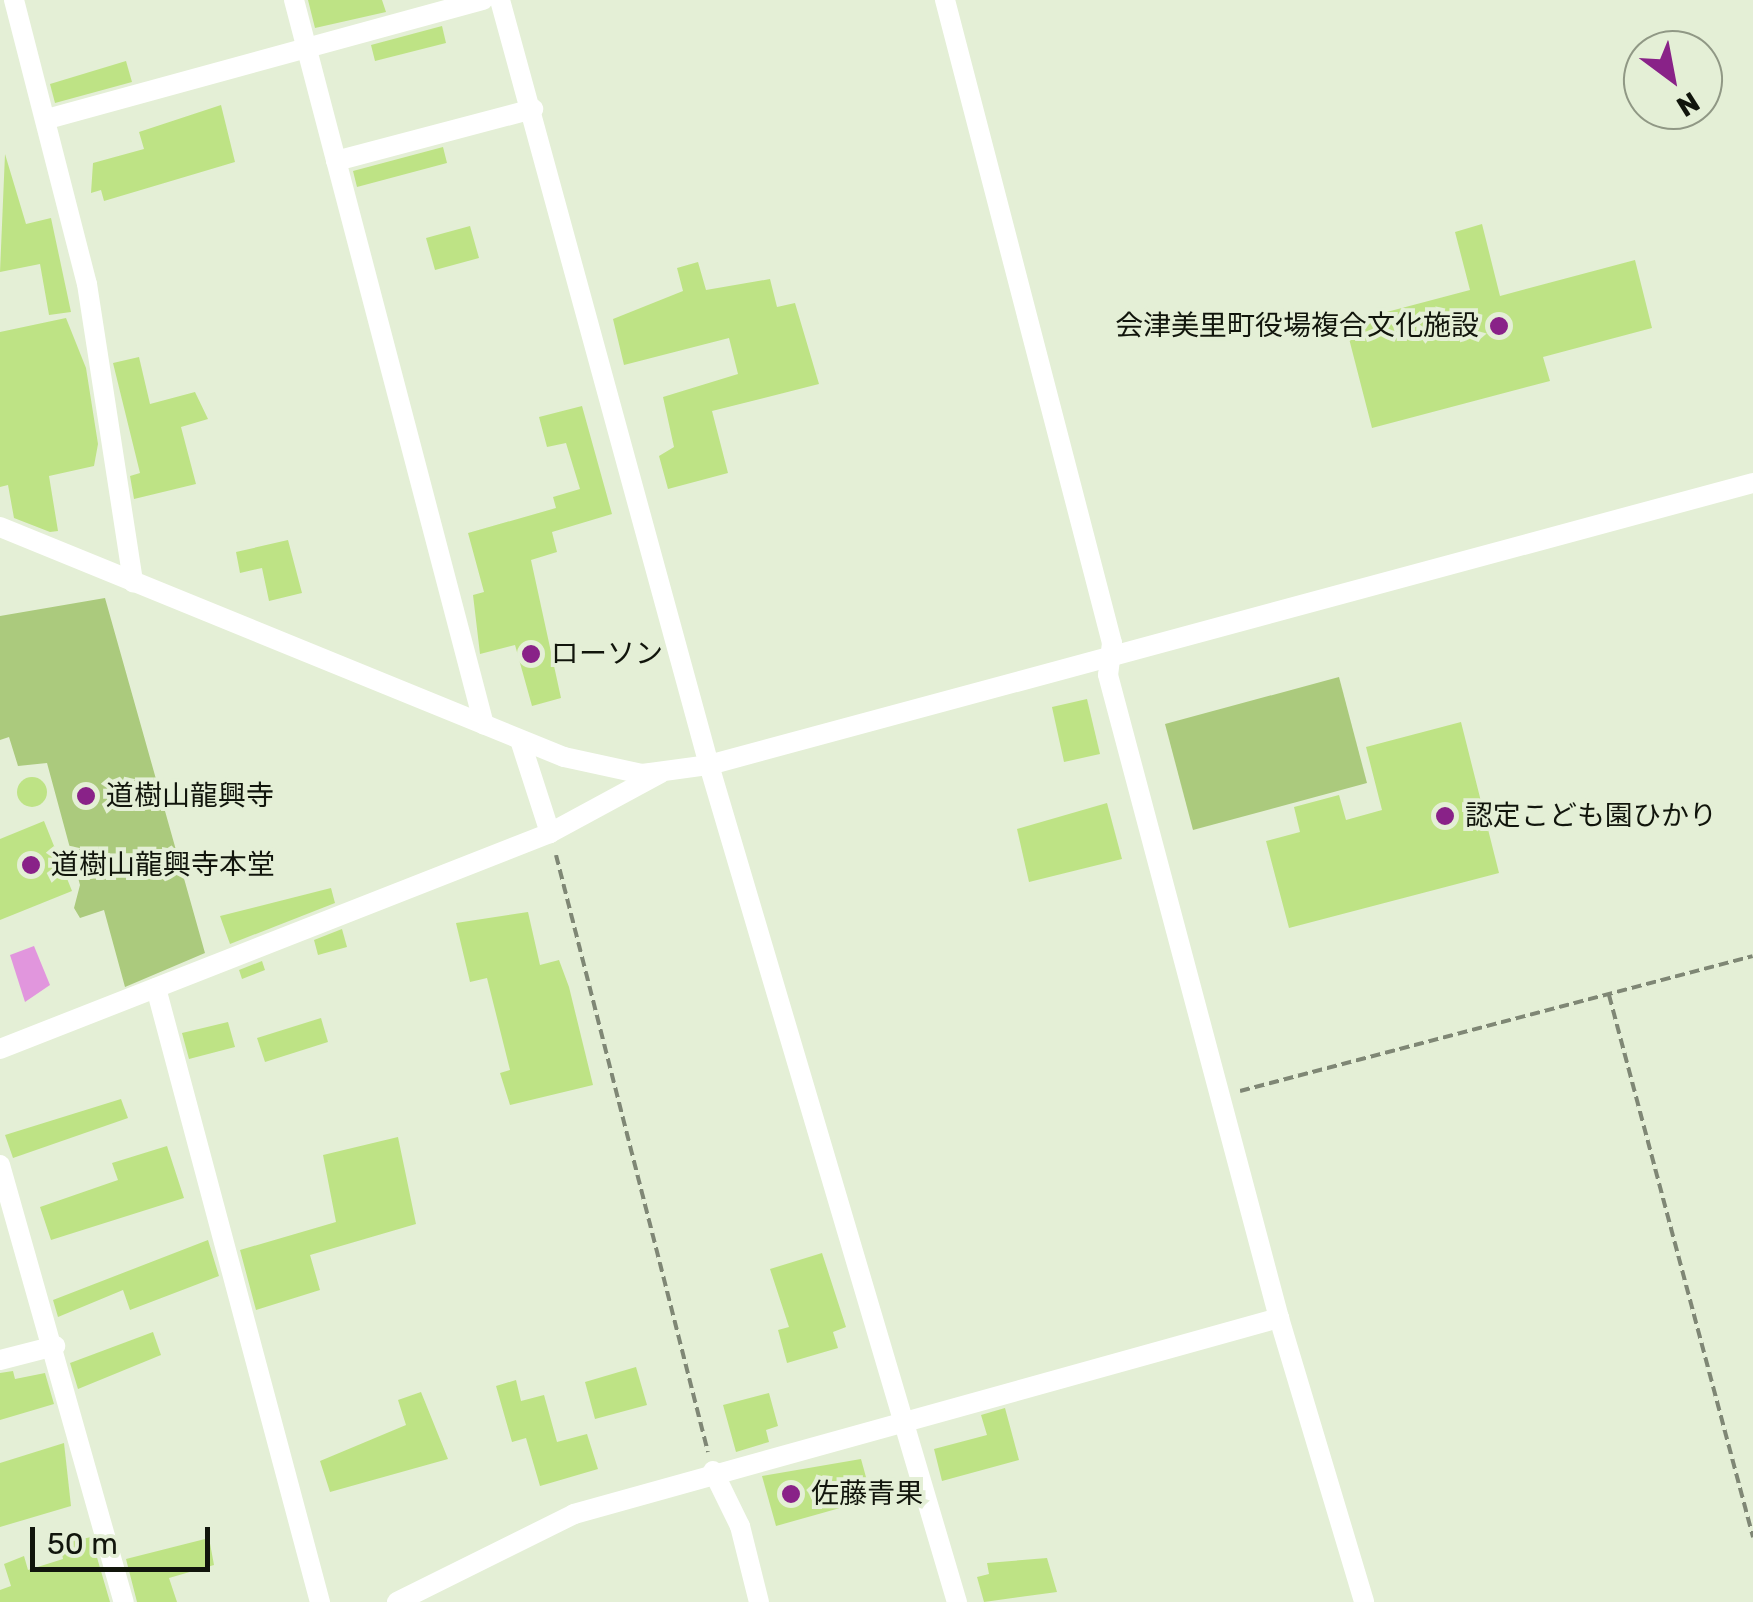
<!DOCTYPE html>
<meta charset="utf-8">
<style>
body{margin:0}
#map{position:relative;width:1753px;height:1602px;overflow:hidden;background:#e4efd6;font-family:Rubik,"Noto Sans JP",sans-serif}
div>[style]{position:absolute}
.green>*{inset:0;background:#abca7d}
.water>*{inset:0;background:#e196dd}
.building>*{inset:0;background:#bee385}
.round{border-radius:50%}
.path>*{height:4px;margin-top:-2px;transform-origin:0;background:repeating-linear-gradient(90deg,#7f8775 0 10px,transparent 0 15px)}
.minor>*{height:20px;margin:-10px;padding:0 10px;transform-origin:10px;border-radius:10px;background:#fff}
.dots>*{width:28px;height:28px;translate:-50% -50%;box-sizing:border-box;border:5px solid #e4efd6;border-radius:50%}
span{translate:-50% -50%;white-space:nowrap;text-align:center;line-height:1.15;-webkit-text-stroke:8px #e4efd6;paint-order:stroke}
.poi-label{font-size:28px;color:#11150c}
.right{translate:-100% -50%;text-align:right}
.left{translate:0 -50%;text-align:left}
.north{position:absolute;left:1623px;top:30px;width:100px;height:100px;box-sizing:border-box;background:#e4efd6;border:2px solid #909885;border-radius:50%;rotate:148deg;font-size:28px;font-weight:700;line-height:40px;text-align:center;color:#11150c}
.north::after{content:'';display:block;margin:auto;width:35px;height:45px;background:#892288;clip-path:polygon(50% 0,100% 100%,50% 72%,0 100%)}
.scale{position:absolute;left:30px;top:1527px;width:180px;height:45px;box-sizing:border-box;border:5px solid #11150c;border-top:0;padding-left:12px;font-size:30px;line-height:35px;white-space:nowrap;color:#11150c;-webkit-text-stroke:8px #e4efd6;paint-order:stroke}
</style>
<div id="map">
<div class="green">
<i style="clip-path:polygon(105px 598px,205px 953px,125px 987px,104px 910px,80px 918px,74px 908px,80px 885px,47px 763px,18px 766px,9px 737px,0 740px,0 616px)"></i>
<i style="clip-path:polygon(1339px 677px,1367px 783px,1193px 830px,1165px 724px)"></i>
</div>
<div class="water">
<i style="clip-path:polygon(34px 946px,50px 985px,25px 1002px,10px 955px)"></i>
</div>
<div class="building">
<i style="clip-path:polygon(308px 0,382px 0,386px 12px,315px 28px)"></i>
<i style="clip-path:polygon(442px 26px,446px 43px,375px 61px,371px 45px)"></i>
<i style="clip-path:polygon(126px 61px,132px 82px,55px 103px,50px 84px)"></i>
<i style="clip-path:polygon(221px 105px,235px 162px,104px 201px,101px 190px,91px 193px,93px 163px,144px 149px,139px 132px)"></i>
<i style="clip-path:polygon(443px 147px,447px 163px,357px 187px,353px 171px)"></i>
<i style="clip-path:polygon(5px 154px,26px 224px,51px 218px,71px 312px,49px 315px,40px 264px,0 272px)"></i>
<i style="clip-path:polygon(1482px 224px,1500px 296px,1635px 260px,1652px 328px,1543px 357px,1550px 381px,1372px 428px,1345px 323px,1470px 290px,1455px 232px)"></i>
<i style="clip-path:polygon(470px 226px,479px 258px,435px 270px,426px 238px)"></i>
<i style="clip-path:polygon(698px 262px,706px 290px,770px 279px,777px 307px,795px 303px,819px 384px,712px 411px,728px 473px,668px 489px,659px 456px,674px 447px,663px 397px,738px 374px,729px 338px,624px 365px,613px 319px,683px 291px,677px 268px)"></i>
<i style="clip-path:polygon(66px 318px,86px 368px,98px 444px,94px 466px,49px 476px,58px 531px,50px 532px,14px 518px,8px 485px,0 487px,0 332px)"></i>
<i style="clip-path:polygon(139px 357px,150px 404px,195px 392px,208px 419px,181px 427px,196px 484px,134px 499px,130px 476px,140px 473px,113px 363px)"></i>
<i style="clip-path:polygon(582px 406px,612px 514px,552px 532px,557px 552px,531px 560px,561px 698px,532px 706px,515px 645px,480px 654px,473px 595px,484px 592px,468px 533px,556px 508px,553px 497px,580px 489px,566px 443px,547px 447px,539px 417px)"></i>
<i style="clip-path:polygon(288px 540px,302px 593px,269px 601px,262px 568px,240px 573px,236px 552px)"></i>
<i style="clip-path:polygon(1087px 699px,1100px 754px,1064px 762px,1052px 707px)"></i>
<i style="clip-path:polygon(1461px 722px,1499px 873px,1289px 928px,1266px 841px,1300px 832px,1294px 807px,1339px 795px,1346px 820px,1382px 810px,1366px 747px)"></i>
<i class="round" style="left:17px;top:777px;width:30px;height:30px"></i>
<i style="clip-path:polygon(1107px 803px,1122px 859px,1029px 882px,1017px 829px)"></i>
<i style="clip-path:polygon(44px 821px,72px 891px,0 920px,0 839px)"></i>
<i style="clip-path:polygon(331px 888px,335px 903px,230px 944px,220px 916px)"></i>
<i style="clip-path:polygon(528px 912px,540px 965px,559px 960px,569px 987px,593px 1085px,510px 1105px,500px 1073px,510px 1070px,487px 978px,470px 982px,456px 923px)"></i>
<i style="clip-path:polygon(342px 929px,347px 947px,318px 955px,314px 940px)"></i>
<i style="clip-path:polygon(262px 961px,265px 970px,242px 979px,239px 970px)"></i>
<i style="clip-path:polygon(321px 1018px,328px 1042px,265px 1062px,257px 1038px)"></i>
<i style="clip-path:polygon(228px 1022px,235px 1047px,189px 1059px,182px 1033px)"></i>
<i style="clip-path:polygon(121px 1099px,128px 1118px,13px 1158px,5px 1135px)"></i>
<i style="clip-path:polygon(398px 1137px,416px 1224px,310px 1255px,320px 1290px,256px 1310px,240px 1250px,336px 1222px,323px 1155px)"></i>
<i style="clip-path:polygon(167px 1146px,184px 1198px,51px 1240px,40px 1207px,118px 1180px,112px 1163px)"></i>
<i style="clip-path:polygon(208px 1240px,219px 1276px,130px 1310px,123px 1290px,58px 1317px,53px 1300px)"></i>
<i style="clip-path:polygon(822px 1253px,846px 1327px,833px 1332px,838px 1348px,787px 1363px,778px 1330px,789px 1327px,770px 1269px)"></i>
<i style="clip-path:polygon(153px 1332px,161px 1355px,78px 1389px,70px 1363px)"></i>
<i style="clip-path:polygon(636px 1367px,647px 1405px,595px 1419px,585px 1382px)"></i>
<i style="clip-path:polygon(13px 1371px,15px 1379px,45px 1373px,54px 1404px,0 1420px,0 1373px)"></i>
<i style="clip-path:polygon(516px 1380px,521px 1401px,544px 1395px,557px 1442px,587px 1434px,598px 1469px,540px 1486px,526px 1438px,512px 1442px,496px 1386px)"></i>
<i style="clip-path:polygon(421px 1392px,448px 1459px,330px 1492px,320px 1461px,406px 1425px,398px 1400px)"></i>
<i style="clip-path:polygon(769px 1393px,778px 1426px,766px 1430px,769px 1442px,736px 1452px,723px 1405px)"></i>
<i style="clip-path:polygon(1005px 1408px,1019px 1460px,942px 1481px,934px 1449px,987px 1435px,981px 1415px)"></i>
<i style="clip-path:polygon(64px 1443px,71px 1506px,0 1527px,0 1463px)"></i>
<i style="clip-path:polygon(861px 1459px,872px 1499px,776px 1526px,762px 1476px)"></i>
<i style="clip-path:polygon(91px 1537px,110px 1602px,0 1602px,0 1590px,11px 1586px,4px 1564px,24px 1556px,28px 1570px,63px 1559px,60px 1544px)"></i>
<i style="clip-path:polygon(209px 1538px,214px 1565px,169px 1578px,177px 1602px,137px 1602px,126px 1559px)"></i>
<i style="clip-path:polygon(1047px 1558px,1057px 1592px,984px 1602px,977px 1577px,989px 1574px,987px 1563px)"></i>
</div>
<div class="path">
<i style="left:556px;top:855px;width:616px;rotate:75.72deg"></i>
<i style="left:1609px;top:995px;width:561px;rotate:75.12deg"></i>
<i style="left:1240px;top:1091px;width:530px;rotate:-14.74deg"></i>
</div>
<div class="minor">
<i style="left:14px;top:0;width:293px;rotate:75.6deg"></i>
<i style="left:87px;top:284px;width:302px;rotate:81.2deg"></i>
<i style="left:294px;top:0;width:749px;rotate:75.31deg"></i>
<i style="left:500px;top:0;width:793px;rotate:74.72deg"></i>
<i style="left:709px;top:765px;width:873px;rotate:73.5deg"></i>
<i style="left:945px;top:0;width:664px;rotate:75.44deg"></i>
<i style="left:1112px;top:643px;width:32px;rotate:97deg"></i>
<i style="left:1108px;top:675px;width:665px;rotate:75.11deg"></i>
<i style="left:1279px;top:1318px;width:296px;rotate:73.3deg"></i>
<i style="left:51px;top:118px;width:448px;rotate:-15.3deg"></i>
<i style="left:336px;top:161px;width:204px;rotate:-14.8deg"></i>
<i style="left:0;top:527px;width:609px;rotate:22.19deg"></i>
<i style="left:564px;top:757px;width:80px;rotate:12.3deg"></i>
<i style="left:642px;top:774px;width:68px;rotate:-7.7deg"></i>
<i style="left:709px;top:765px;width:1081px;rotate:-15.12deg"></i>
<i style="left:520px;top:740px;width:98px;rotate:72.1deg"></i>
<i style="left:156px;top:988px;width:636px;rotate:75.05deg"></i>
<i style="left:0;top:1049px;width:591px;rotate:-21.44deg"></i>
<i style="left:550px;top:833px;width:126px;rotate:-28.4deg"></i>
<i style="left:0;top:1165px;width:454px;rotate:74.2deg"></i>
<i style="left:0;top:1360px;width:57px;rotate:-14.3deg"></i>
<i style="left:713px;top:1471px;width:61px;rotate:63.9deg"></i>
<i style="left:740px;top:1526px;width:78px;rotate:76deg"></i>
<i style="left:397px;top:1602px;width:198px;rotate:-26.4deg"></i>
<i style="left:574px;top:1514px;width:732px;rotate:-15.54deg"></i>
</div>
<div class="dots">
<i style="left:1499px;top:326px;background:#892288"></i>
<i style="left:531px;top:654px;background:#892288"></i>
<i style="left:86px;top:796px;background:#892288"></i>
<i style="left:1445px;top:816px;background:#892288"></i>
<i style="left:31px;top:865px;background:#892288"></i>
<i style="left:791px;top:1494px;background:#892288"></i>
</div>
<div class="poi-label">
<span class="right" style="left:1479px;top:326px">会津美里町役場複合文化施設</span>
<span class="left" style="left:551px;top:654px">ローソン</span>
<span class="left" style="left:106px;top:796px">道樹山龍興寺</span>
<span class="left" style="left:1465px;top:816px">認定こども園ひかり</span>
<span class="left" style="left:51px;top:865px">道樹山龍興寺本堂</span>
<span class="left" style="left:811px;top:1494px">佐藤青果</span>
</div>
<div class="north">N</div>
<div class="scale">50 m</div>
</div>
